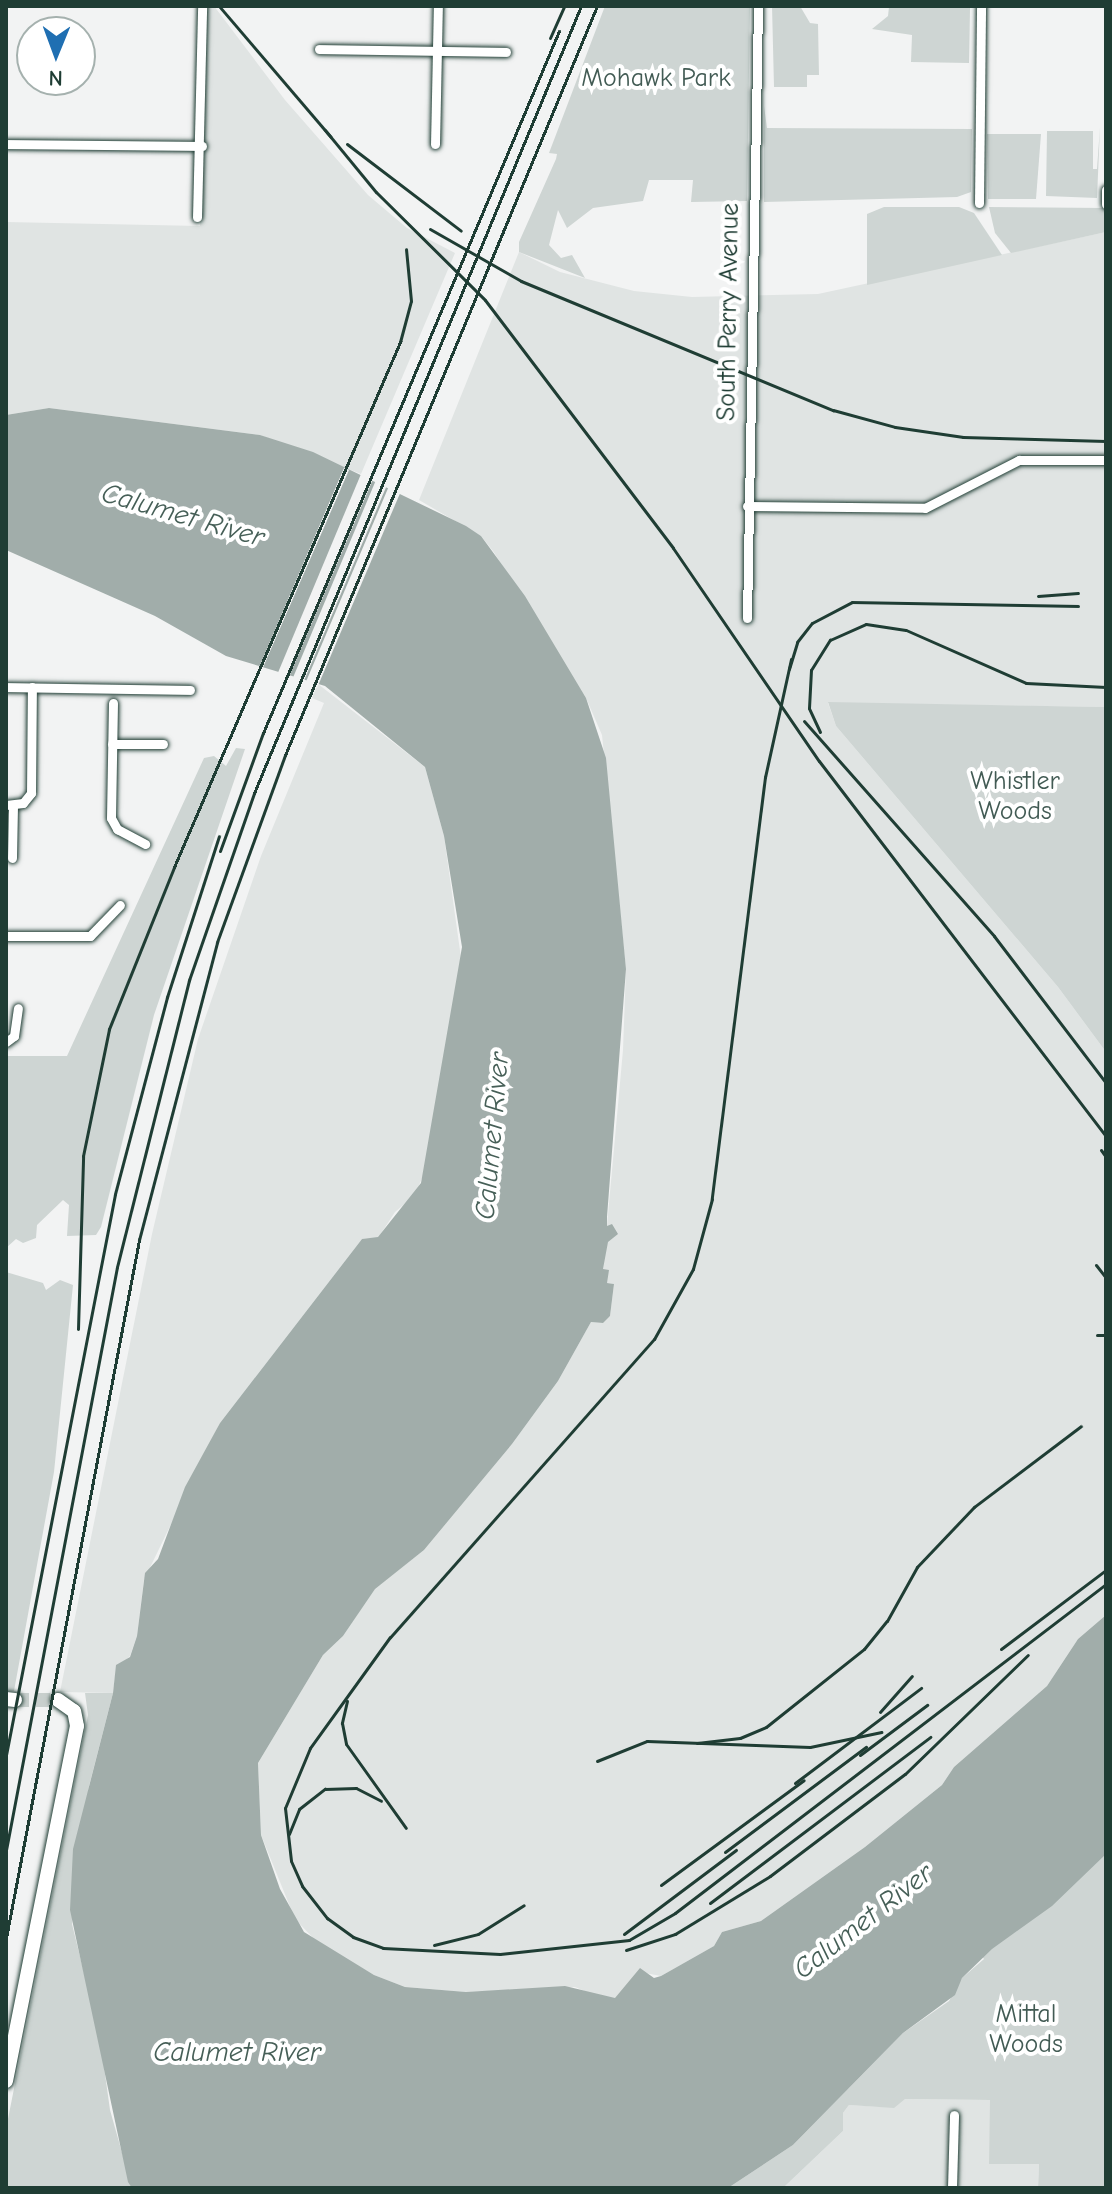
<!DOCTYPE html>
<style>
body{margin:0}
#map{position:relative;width:1112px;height:2194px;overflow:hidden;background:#f2f3f3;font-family:"Comic Neue",sans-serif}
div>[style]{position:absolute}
.built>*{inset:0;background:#e0e4e3}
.green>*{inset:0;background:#ced5d3}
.water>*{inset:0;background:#a1adaa}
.pier>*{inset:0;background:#f2f3f3}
.secondary-tunnel>*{height:14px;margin-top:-7px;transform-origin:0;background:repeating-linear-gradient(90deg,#c8cfcd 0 14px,transparent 0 21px)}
.roads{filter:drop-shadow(0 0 2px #1f3d34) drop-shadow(0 0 2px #1f3d34)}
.street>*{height:9px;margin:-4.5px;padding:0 4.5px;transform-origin:4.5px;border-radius:4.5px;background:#fff}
.secondary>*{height:14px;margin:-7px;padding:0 7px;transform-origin:7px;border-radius:7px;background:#fff}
.rail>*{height:3px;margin:-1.5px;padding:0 1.5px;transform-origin:1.5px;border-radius:1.5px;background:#1f3d34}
span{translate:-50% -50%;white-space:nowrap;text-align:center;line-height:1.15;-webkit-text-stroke:8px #fff;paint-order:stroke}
.park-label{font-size:26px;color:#425b54}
.street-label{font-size:26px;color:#1f3d34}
.water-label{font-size:28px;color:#465f57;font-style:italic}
.frame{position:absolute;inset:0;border:8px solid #1f3d34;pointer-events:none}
.north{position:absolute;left:16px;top:16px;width:80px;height:80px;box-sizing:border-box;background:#fff;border:2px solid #a5b1ae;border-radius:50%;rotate:181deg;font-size:22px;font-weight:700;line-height:32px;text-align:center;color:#1f3d34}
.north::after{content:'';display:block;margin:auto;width:28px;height:36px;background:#1f6fb2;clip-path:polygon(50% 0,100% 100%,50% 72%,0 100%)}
</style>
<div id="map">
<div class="built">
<i style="clip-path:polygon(204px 6px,214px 6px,285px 100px,368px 195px,407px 228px,455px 253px,361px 474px,260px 435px,49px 408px,6px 415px,6px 222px,200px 226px)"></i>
<i style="clip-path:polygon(1106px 232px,1106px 707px,828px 703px,836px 726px,1058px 987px,1106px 1052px,1106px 1615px,1078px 1639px,1047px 1686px,954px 1767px,942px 1785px,865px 1847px,761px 1921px,722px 1932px,714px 1946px,661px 1976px,645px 1973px,616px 1998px,604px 1999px,575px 1987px,466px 1992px,405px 1987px,374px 1975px,318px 1943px,295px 1919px,261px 1835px,258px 1763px,323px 1655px,343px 1636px,374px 1589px,424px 1550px,512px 1444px,558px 1381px,591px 1322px,603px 1323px,610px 1316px,614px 1284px,607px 1283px,603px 1269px,623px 1050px,626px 969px,602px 735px,586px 698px,493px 551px,481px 536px,419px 500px,519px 252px,560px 272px,634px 291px,692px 297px,818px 294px)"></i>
<i style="clip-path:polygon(318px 684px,425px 767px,444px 836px,462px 965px,425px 1171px,415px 1195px,395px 1212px,378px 1238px,362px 1239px,220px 1423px,144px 1580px,137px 1636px,130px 1656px,116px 1669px,113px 1693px,60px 1692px,152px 1234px,198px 1039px,261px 856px,324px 703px,312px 698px)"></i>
<i style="clip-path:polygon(905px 2099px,990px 2100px,1039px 2164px,1038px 2188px,783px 2188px,843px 2131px,843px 2113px,849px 2105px,883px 2107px)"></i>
</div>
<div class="green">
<i style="clip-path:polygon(605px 6px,750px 7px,747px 201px,691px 202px,693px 180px,649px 180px,643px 201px,593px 208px,567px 228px,558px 210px,549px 245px,561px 258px,572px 255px,585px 278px,519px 252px,519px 242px,556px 159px,557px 154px,549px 153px)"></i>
<i style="clip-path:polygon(772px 6px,800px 6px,810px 23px,818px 24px,819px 75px,807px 75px,807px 87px,774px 87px)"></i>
<i style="clip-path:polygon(889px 7px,970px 8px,969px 63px,911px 62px,912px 35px,872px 29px,888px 16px)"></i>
<i style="clip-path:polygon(764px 106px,767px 128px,972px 129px,971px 192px,957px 197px,764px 202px)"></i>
<i style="clip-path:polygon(1100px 127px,1097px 198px,1046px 196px,1047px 131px,1093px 131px,1093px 169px,1097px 169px)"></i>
<i style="clip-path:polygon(987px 134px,1041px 134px,1036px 199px,988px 199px)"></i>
<i style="clip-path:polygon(884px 207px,959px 207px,974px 213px,1002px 255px,867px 285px,867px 214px)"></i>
<i style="clip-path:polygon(989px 207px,1106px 208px,1106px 232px,1011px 253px,995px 233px)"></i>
<i style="clip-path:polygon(828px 702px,1106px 707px,1106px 1052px,1058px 987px,836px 726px)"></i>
<i style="clip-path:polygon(236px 748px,245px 749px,154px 1015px,101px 1227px,96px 1235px,67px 1236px,69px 1205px,63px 1200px,37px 1225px,36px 1238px,23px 1243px,16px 1239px,6px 1248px,6px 1056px,67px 1056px,204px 758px,214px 756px,226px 766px)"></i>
<i style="clip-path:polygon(6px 1272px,43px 1283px,46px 1290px,60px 1280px,73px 1285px,54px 1472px,14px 1691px,6px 1691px)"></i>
<i style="clip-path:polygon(85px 1693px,113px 1693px,89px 1786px,72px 1924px,100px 2038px,110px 2110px,132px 2188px,6px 2188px,6px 2129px,88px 1715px)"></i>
<i style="clip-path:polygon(1106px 1828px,1106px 2188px,1038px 2188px,1039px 2164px,989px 2164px,990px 2100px,905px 2099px,894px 2108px,849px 2105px,843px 2113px,843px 2131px,783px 2188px,728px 2188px,793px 2145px,903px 2033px,949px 2001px,962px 1978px,984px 1959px,979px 1952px)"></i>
</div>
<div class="water">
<i style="clip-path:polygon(49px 408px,260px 435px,313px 452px,466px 526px,481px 536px,525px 596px,586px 698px,606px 758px,626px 969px,607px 1217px,607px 1226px,612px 1224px,618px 1234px,608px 1242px,603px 1269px,609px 1270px,607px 1283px,614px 1284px,610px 1316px,603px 1323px,591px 1322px,558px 1381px,512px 1444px,424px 1550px,375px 1589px,343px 1636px,323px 1655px,258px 1763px,261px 1835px,280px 1889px,304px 1932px,374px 1975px,405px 1987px,466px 1992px,565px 1986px,615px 1998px,640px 1968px,654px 1978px,661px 1976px,714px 1946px,722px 1932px,761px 1921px,865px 1847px,942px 1785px,954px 1767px,1047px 1686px,1078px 1639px,1106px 1615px,1106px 1854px,1052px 1906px,992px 1949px,962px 1978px,955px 1995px,903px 2033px,793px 2145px,728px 2188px,132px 2188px,128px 2182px,70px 1910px,73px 1849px,113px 1693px,116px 1665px,130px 1657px,137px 1636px,145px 1573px,158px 1559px,185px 1487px,220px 1423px,362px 1239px,378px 1237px,421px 1183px,462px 947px,444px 836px,425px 767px,325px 686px,226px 656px,155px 616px,6px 550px,6px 415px)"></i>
</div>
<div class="pier">
<i style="clip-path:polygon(344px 468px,349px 470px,261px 672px,258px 670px)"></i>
<i style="clip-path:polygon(361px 474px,373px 479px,288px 679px,281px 678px,277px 675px)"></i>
<i style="clip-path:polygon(376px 480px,387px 485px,303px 683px,292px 680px)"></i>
<i style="clip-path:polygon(389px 486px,401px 491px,317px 688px,305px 684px)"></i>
</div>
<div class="secondary-tunnel">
<i style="left:15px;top:1700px;width:43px"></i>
</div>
<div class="roads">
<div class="street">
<i style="left:319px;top:49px;width:187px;rotate:0.9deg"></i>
<i style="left:6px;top:144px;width:196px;rotate:0.6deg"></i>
<i style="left:435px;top:144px;width:138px;rotate:-88.8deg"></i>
<i style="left:979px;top:203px;width:197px;rotate:-89.4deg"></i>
<i style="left:1106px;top:204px;width:14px;rotate:-90deg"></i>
<i style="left:197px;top:217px;width:211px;rotate:-88.6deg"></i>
<i style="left:747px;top:506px;width:178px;rotate:0.6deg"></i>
<i style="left:925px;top:508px;width:106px;rotate:-27.1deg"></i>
<i style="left:1019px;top:460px;width:87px"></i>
<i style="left:747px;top:618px;width:612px;rotate:-88.97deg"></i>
<i style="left:6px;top:687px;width:184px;rotate:0.9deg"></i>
<i style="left:113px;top:703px;width:115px;rotate:91deg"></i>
<i style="left:111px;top:818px;width:13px;rotate:61deg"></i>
<i style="left:117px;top:829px;width:32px;rotate:28deg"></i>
<i style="left:112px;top:744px;width:51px"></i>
<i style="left:6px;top:805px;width:17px;rotate:-7deg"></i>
<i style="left:23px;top:803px;width:13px;rotate:-51deg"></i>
<i style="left:31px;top:793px;width:106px;rotate:-89.5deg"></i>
<i style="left:12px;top:858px;width:53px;rotate:-88.9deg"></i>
<i style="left:6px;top:936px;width:84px"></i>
<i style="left:90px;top:936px;width:43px;rotate:-45.9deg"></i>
<i style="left:6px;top:1042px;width:10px;rotate:-37deg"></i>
<i style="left:14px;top:1036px;width:28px;rotate:-82deg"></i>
<i style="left:952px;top:2188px;width:73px;rotate:-88.4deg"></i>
</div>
<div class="secondary">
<i style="left:6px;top:1699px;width:9px;rotate:6deg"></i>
<i style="left:58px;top:1700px;width:19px;rotate:35deg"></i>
<i style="left:6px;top:2081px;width:362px;rotate:-78.7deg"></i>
<i style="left:77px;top:1726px;width:15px;rotate:-101deg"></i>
</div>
</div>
<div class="rail">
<i style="left:219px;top:6px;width:172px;rotate:49.5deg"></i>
<i style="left:550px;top:38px;width:35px;rotate:-66deg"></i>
<i style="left:325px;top:130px;width:80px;rotate:50.6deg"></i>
<i style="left:376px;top:192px;width:153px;rotate:44.7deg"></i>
<i style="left:485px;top:300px;width:311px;rotate:52.8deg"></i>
<i style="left:673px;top:548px;width:258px;rotate:55.6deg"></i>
<i style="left:819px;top:761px;width:472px;rotate:52.6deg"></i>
<i style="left:347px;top:144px;width:143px;rotate:37.3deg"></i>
<i style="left:430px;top:229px;width:105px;rotate:29.7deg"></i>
<i style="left:521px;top:281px;width:338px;rotate:22.5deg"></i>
<i style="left:833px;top:410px;width:64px;rotate:15.3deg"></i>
<i style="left:895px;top:427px;width:69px;rotate:8.4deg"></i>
<i style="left:963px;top:437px;width:143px;rotate:1.6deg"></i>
<i style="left:1038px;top:596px;width:40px;rotate:-4.3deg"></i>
<i style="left:791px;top:659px;width:121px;rotate:102.4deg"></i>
<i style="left:765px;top:777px;width:425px;rotate:97.2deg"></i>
<i style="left:712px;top:1199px;width:73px;rotate:105.2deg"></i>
<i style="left:693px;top:1269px;width:80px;rotate:119.1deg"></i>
<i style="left:654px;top:1339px;width:398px;rotate:131.5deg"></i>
<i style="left:390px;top:1637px;width:137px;rotate:125.8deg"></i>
<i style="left:310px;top:1748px;width:65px;rotate:112.6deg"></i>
<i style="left:285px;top:1808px;width:53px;rotate:83.5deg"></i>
<i style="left:291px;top:1861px;width:27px;rotate:66deg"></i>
<i style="left:302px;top:1886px;width:41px;rotate:52deg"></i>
<i style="left:327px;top:1918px;width:32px;rotate:36deg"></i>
<i style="left:353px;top:1937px;width:32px;rotate:20deg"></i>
<i style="left:383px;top:1948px;width:117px;rotate:2.9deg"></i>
<i style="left:500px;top:1954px;width:130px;rotate:-6.2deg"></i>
<i style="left:629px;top:1940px;width:53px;rotate:-30.4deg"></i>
<i style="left:675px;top:1913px;width:542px;rotate:-37.36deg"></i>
<i style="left:789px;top:669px;width:28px;rotate:-73deg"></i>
<i style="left:797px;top:642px;width:24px;rotate:-52deg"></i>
<i style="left:812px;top:623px;width:45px;rotate:-27.7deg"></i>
<i style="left:852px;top:602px;width:226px;rotate:1deg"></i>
<i style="left:804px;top:721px;width:287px;rotate:48.5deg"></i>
<i style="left:994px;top:936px;width:185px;rotate:52.7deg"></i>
<i style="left:820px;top:732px;width:26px;rotate:-115deg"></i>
<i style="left:809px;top:708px;width:38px;rotate:-87deg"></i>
<i style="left:811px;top:670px;width:36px;rotate:-58deg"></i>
<i style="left:830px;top:640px;width:39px;rotate:-24deg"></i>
<i style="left:866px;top:624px;width:40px;rotate:8.5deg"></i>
<i style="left:906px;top:630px;width:131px;rotate:23.8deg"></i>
<i style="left:1026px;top:683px;width:80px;rotate:2.9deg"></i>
<i style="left:220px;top:851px;width:126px;rotate:-70deg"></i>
<i style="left:263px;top:733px;width:762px;rotate:-67.14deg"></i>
<i style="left:1101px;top:1150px;width:9px;rotate:54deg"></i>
<i style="left:1096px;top:1265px;width:16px;rotate:52deg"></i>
<i style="left:78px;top:1329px;width:173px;rotate:-88.3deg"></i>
<i style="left:83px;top:1156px;width:130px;rotate:-78.4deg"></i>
<i style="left:109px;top:1029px;width:175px;rotate:-68.1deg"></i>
<i style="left:174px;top:867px;width:572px;rotate:-66.71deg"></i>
<i style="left:400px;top:342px;width:42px;rotate:-75deg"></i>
<i style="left:411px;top:301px;width:52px;rotate:-95.5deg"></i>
<i style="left:1097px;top:1335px;width:9px"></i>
<i style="left:1001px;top:1649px;width:131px;rotate:-37deg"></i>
<i style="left:347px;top:1701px;width:23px;rotate:103deg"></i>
<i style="left:342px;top:1723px;width:21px;rotate:79deg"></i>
<i style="left:346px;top:1744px;width:103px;rotate:54.5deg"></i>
<i style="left:880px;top:1712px;width:48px;rotate:-48.4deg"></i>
<i style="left:697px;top:1743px;width:43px;rotate:-6.6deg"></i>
<i style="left:740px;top:1738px;width:28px;rotate:-23deg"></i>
<i style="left:766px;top:1727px;width:125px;rotate:-38.5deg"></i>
<i style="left:864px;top:1649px;width:36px;rotate:-51deg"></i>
<i style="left:887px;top:1621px;width:62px;rotate:-60.9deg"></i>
<i style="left:917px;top:1567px;width:83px;rotate:-46.5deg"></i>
<i style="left:974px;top:1507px;width:134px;rotate:-37.1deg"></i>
<i style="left:6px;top:1755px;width:571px;rotate:-79deg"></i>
<i style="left:115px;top:1194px;width:204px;rotate:-75.2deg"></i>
<i style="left:167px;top:997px;width:169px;rotate:-72.1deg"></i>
<i style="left:860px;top:1755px;width:84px;rotate:-36.7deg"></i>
<i style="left:597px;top:1761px;width:54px;rotate:-21.8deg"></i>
<i style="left:647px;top:1741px;width:163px;rotate:2.1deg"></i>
<i style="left:810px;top:1747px;width:73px;rotate:-11.9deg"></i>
<i style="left:795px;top:1783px;width:158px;rotate:-37deg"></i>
<i style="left:289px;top:1834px;width:27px;rotate:-68deg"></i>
<i style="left:299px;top:1809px;width:33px;rotate:-38deg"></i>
<i style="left:325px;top:1789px;width:31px;rotate:-2deg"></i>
<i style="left:356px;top:1788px;width:28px;rotate:27deg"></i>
<i style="left:6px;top:1850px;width:593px;rotate:-79.22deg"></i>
<i style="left:117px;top:1267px;width:296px;rotate:-75.9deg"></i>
<i style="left:189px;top:980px;width:198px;rotate:-70.8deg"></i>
<i style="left:254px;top:793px;width:852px;rotate:-67.44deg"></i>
<i style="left:725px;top:1852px;width:176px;rotate:-36.7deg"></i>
<i style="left:661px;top:1885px;width:177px;rotate:-36.3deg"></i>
<i style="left:710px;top:1903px;width:276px;rotate:-37deg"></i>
<i style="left:624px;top:1934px;width:140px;rotate:-36.9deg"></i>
<i style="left:6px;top:1938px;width:711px;rotate:-79.21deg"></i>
<i style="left:139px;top:1240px;width:308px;rotate:-75.3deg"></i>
<i style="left:217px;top:942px;width:199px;rotate:-70deg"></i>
<i style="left:285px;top:755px;width:811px;rotate:-67.39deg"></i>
<i style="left:434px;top:1945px;width:45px;rotate:-14deg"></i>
<i style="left:478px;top:1934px;width:54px;rotate:-32.2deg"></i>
<i style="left:626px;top:1950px;width:52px;rotate:-18.1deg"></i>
<i style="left:675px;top:1934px;width:111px;rotate:-31.4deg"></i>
<i style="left:770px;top:1876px;width:169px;rotate:-37.1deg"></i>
<i style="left:905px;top:1774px;width:171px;rotate:-44.1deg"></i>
</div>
<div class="park-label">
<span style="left:656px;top:79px">Mohawk Park</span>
<span style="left:1015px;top:797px">Whistler<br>Woods</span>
<span style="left:1026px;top:2030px">Mittal<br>Woods</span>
</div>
<div class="street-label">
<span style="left:729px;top:312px;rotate:-89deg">South Perry Avenue</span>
</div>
<div class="water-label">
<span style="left:183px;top:515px;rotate:16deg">Calumet River</span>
<span style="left:492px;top:1136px;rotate:-85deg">Calumet River</span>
<span style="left:863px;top:1921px;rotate:-38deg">Calumet River</span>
<span style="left:237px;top:2052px">Calumet River</span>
</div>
<div class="frame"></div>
<div class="north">N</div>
</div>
